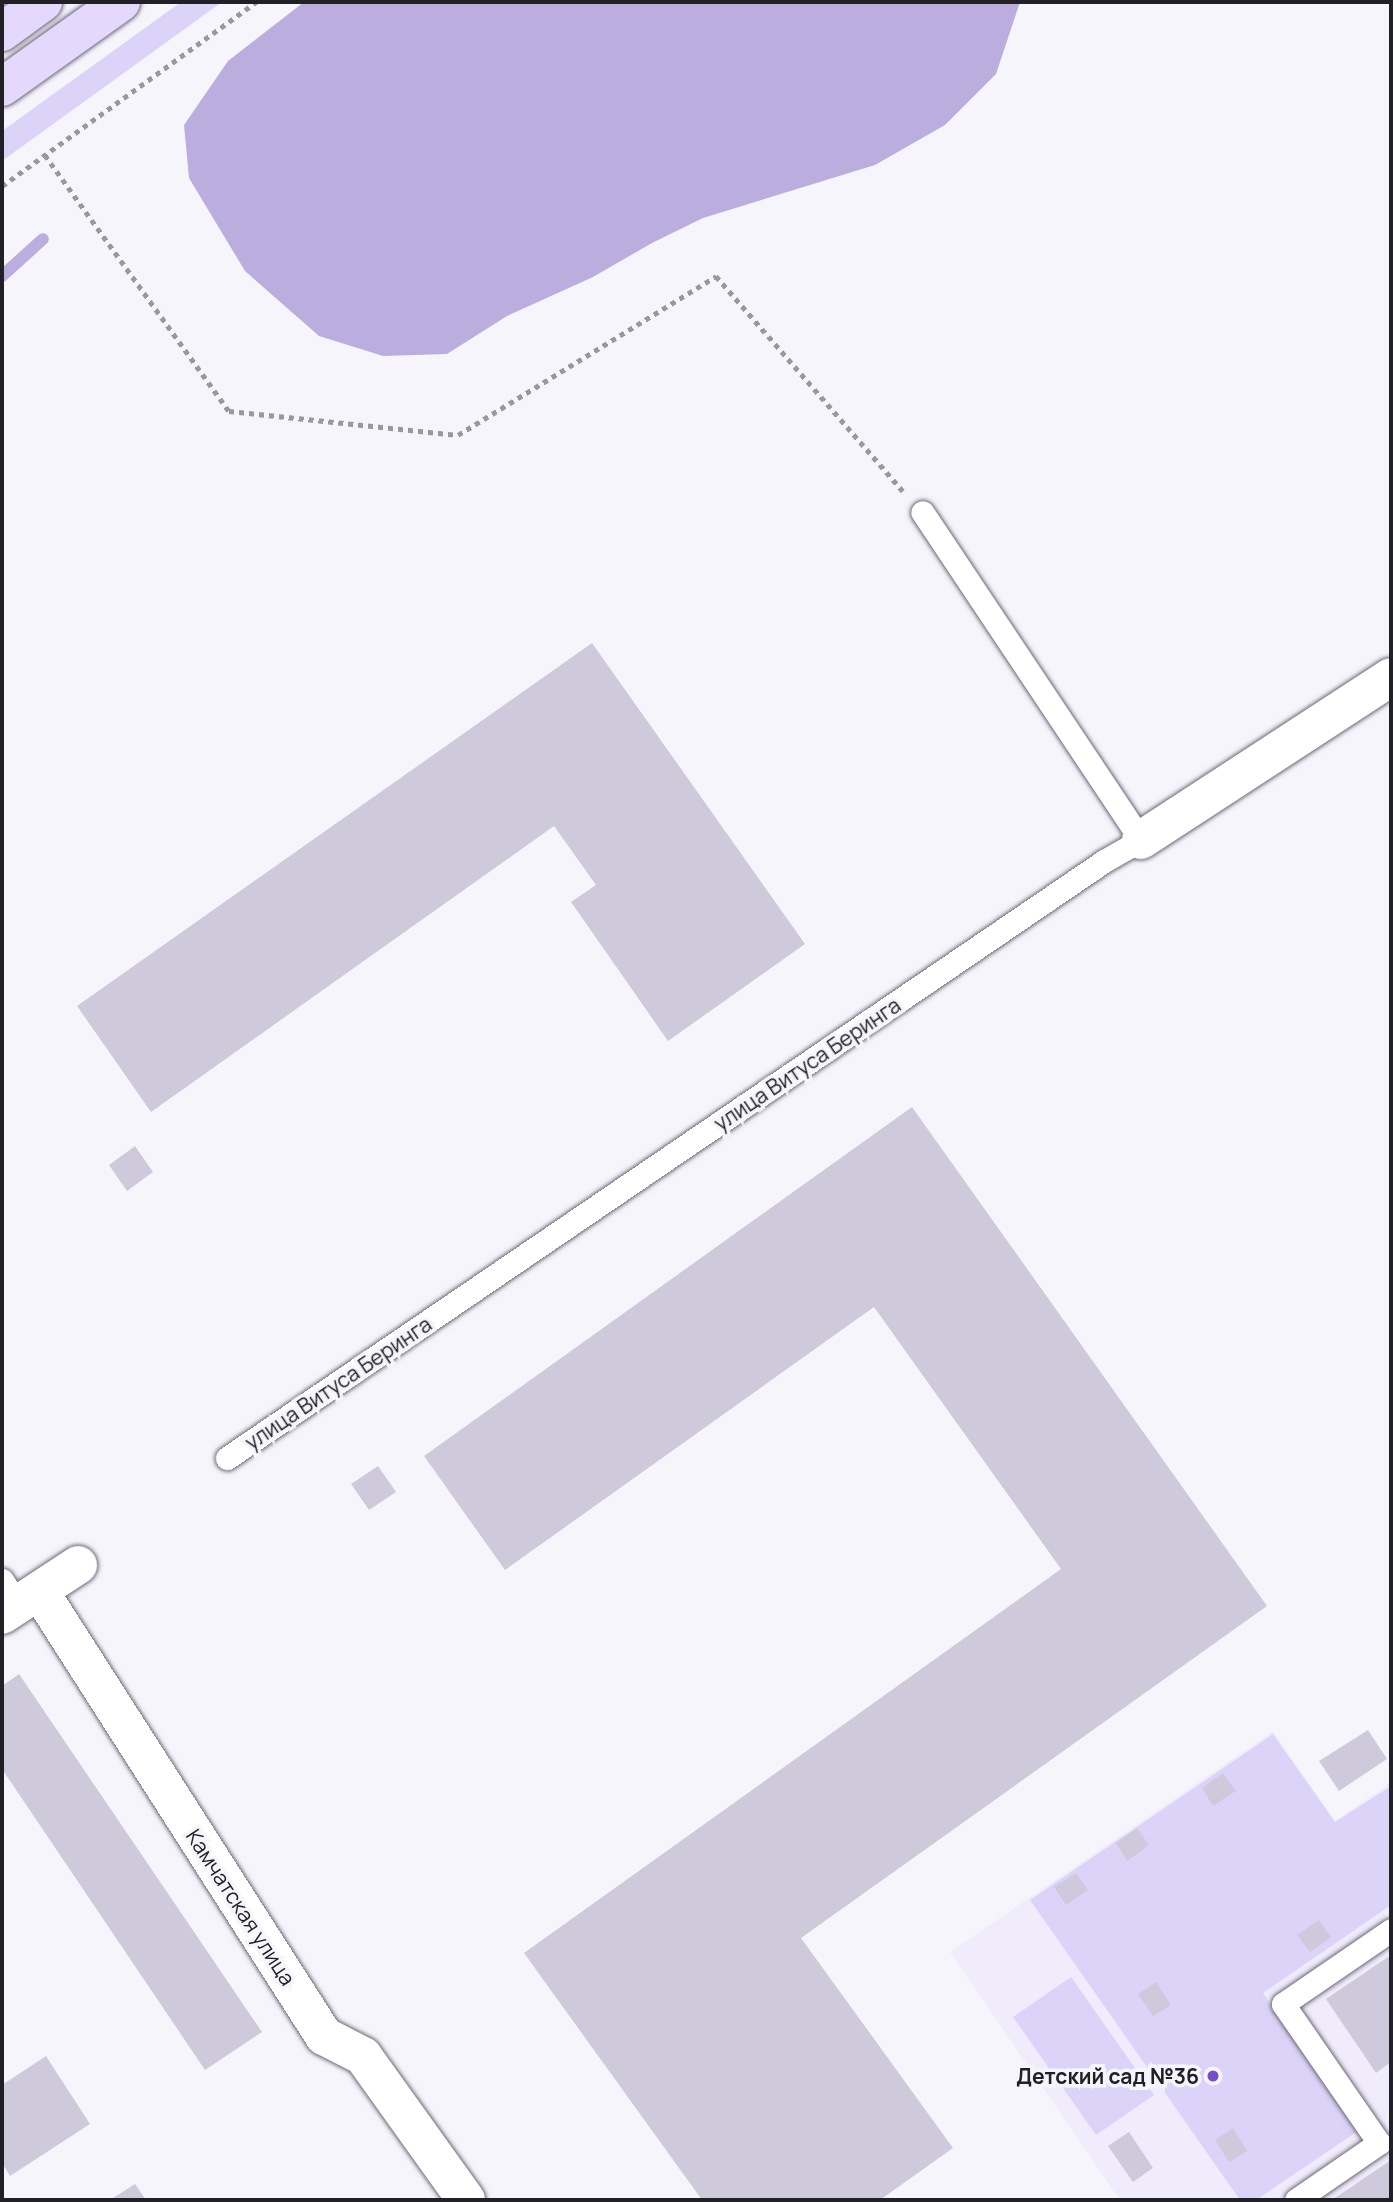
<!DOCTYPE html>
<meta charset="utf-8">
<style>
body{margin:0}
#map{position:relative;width:1393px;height:2202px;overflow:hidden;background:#f7f5fc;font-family:Manrope,sans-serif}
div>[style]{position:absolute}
.built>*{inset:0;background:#f0ecfb}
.green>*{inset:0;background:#dcd3f8}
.water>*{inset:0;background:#bbaedf}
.stream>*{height:12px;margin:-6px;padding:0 6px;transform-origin:6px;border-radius:6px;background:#bbaedf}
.building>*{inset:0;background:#cecadc}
.path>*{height:4.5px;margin-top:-2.25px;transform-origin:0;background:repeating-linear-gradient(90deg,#99989e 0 5px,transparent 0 10px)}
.roads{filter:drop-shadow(0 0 2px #6d6979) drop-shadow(0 0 2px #6d6979)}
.service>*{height:23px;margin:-11.5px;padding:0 11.5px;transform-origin:11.5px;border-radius:11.5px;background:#fff}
.minor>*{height:38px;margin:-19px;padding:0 19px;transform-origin:19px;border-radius:19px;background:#fff}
.secondary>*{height:38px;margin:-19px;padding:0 19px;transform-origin:19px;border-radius:19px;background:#e4d9fd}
.dots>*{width:19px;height:19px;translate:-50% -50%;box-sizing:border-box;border:4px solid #f7f5fc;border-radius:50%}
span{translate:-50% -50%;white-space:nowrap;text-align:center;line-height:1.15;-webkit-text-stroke:7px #f7f5fc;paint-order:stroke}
.street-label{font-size:21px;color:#212026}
.poi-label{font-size:21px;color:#212026;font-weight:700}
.right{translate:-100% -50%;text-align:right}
.frame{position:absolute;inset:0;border:4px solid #212026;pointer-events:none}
</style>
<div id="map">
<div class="built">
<i style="clip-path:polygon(1273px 1731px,1335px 1821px,1391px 1782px,1391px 2200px,1120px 2200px,950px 1952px)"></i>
</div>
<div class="green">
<i style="clip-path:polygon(181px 2px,222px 2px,2px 161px,2px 131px)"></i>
<i style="clip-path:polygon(1273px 1734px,1335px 1822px,1391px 1786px,1391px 1905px,1263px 1993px,1358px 2131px,1256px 2200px,1240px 2200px,1030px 1900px)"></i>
<i style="clip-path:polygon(1071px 1977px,1154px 2095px,1096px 2135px,1013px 2017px)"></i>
</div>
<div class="water">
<i style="clip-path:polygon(304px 2px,1020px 2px,996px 74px,945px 125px,875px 165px,703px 218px,652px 243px,593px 277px,507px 316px,447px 354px,383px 356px,319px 336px,245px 271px,189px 178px,184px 125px,228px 61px)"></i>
</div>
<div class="stream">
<i style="left:2px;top:276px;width:55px;rotate:-42.1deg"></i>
</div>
<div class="building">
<i style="clip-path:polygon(592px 643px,805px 944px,668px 1041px,571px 902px,596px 885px,554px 826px,151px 1112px,77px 1006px)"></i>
<i style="clip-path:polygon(912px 1107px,1267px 1606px,801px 1938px,953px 2148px,880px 2200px,702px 2200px,524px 1953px,1061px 1569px,874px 1307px,505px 1570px,424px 1456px)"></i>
<i style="clip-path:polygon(135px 1146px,153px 1172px,127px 1191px,109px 1165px)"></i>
<i style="clip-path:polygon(378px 1466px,396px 1492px,369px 1510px,351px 1484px)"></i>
<i style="clip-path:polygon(19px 1674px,262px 2032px,205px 2070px,2px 1769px,2px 1686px)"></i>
<i style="clip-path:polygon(1368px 1730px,1387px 1759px,1339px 1791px,1319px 1761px)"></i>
<i style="clip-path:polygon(1223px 1773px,1236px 1791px,1213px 1806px,1202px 1788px)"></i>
<i style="clip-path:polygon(1137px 1828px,1149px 1845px,1127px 1861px,1116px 1843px)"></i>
<i style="clip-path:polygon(1076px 1873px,1088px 1890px,1066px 1905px,1054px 1887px)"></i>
<i style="clip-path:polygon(1319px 1920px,1331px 1937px,1310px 1952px,1297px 1935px)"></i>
<i style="clip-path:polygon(1391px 1955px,1391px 2062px,1376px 2073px,1326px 1999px)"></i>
<i style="clip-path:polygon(1156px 1982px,1171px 2005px,1153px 2016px,1138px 1994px)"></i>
<i style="clip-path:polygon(46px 2056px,90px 2124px,10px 2176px,2px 2163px,2px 2085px)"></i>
<i style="clip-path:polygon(1233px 2128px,1247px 2151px,1229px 2162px,1215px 2140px)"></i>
<i style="clip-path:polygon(1129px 2132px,1153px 2168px,1133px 2182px,1108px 2146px)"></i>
<i style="clip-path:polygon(1391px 2160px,1391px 2200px,1332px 2200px)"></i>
<i style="clip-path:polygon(135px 2184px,146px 2200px,110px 2200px)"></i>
</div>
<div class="path">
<i style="left:45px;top:155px;width:315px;rotate:54.3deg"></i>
<i style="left:229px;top:411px;width:230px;rotate:6deg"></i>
<i style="left:458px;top:435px;width:303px;rotate:-31.6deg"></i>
<i style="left:716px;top:276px;width:285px;rotate:49deg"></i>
<i style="left:2px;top:186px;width:314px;rotate:-35.9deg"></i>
</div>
<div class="roads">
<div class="service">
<i style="left:227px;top:1458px;width:1061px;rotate:-34.24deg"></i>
<i style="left:1104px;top:861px;width:43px;rotate:-29.6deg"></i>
<i style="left:1141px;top:840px;width:394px;rotate:-123.7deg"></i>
<i style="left:2px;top:1580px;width:30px;rotate:57deg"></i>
<i style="left:1296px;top:2200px;width:101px;rotate:-34.5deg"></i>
<i style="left:1379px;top:2143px;width:169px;rotate:-124.6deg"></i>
<i style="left:1283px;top:2004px;width:131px;rotate:-34.4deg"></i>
</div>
<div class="minor">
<i style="left:1141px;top:840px;width:298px;rotate:-33.1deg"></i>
<i style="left:40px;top:1592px;width:527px;rotate:57.4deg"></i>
<i style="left:324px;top:2036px;width:44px;rotate:27.1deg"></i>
<i style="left:363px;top:2056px;width:177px;rotate:54.4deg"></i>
<i style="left:2px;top:1615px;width:91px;rotate:-33.3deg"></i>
</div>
<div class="secondary">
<i style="left:2px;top:32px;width:51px;rotate:-36.2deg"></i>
<i style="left:2px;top:87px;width:146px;rotate:-35.5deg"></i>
</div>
</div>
<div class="dots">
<i style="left:1213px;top:2076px;background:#794dc6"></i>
</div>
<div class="street-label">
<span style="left:807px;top:1064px;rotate:-34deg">улица Витуса Беринга</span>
<span style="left:338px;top:1383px;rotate:-34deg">улица Витуса Беринга</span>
<span style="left:241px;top:1907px;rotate:57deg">Камчатская улица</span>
</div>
<div class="poi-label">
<span class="right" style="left:1199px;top:2076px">Детский сад №36</span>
</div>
<div class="frame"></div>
</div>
